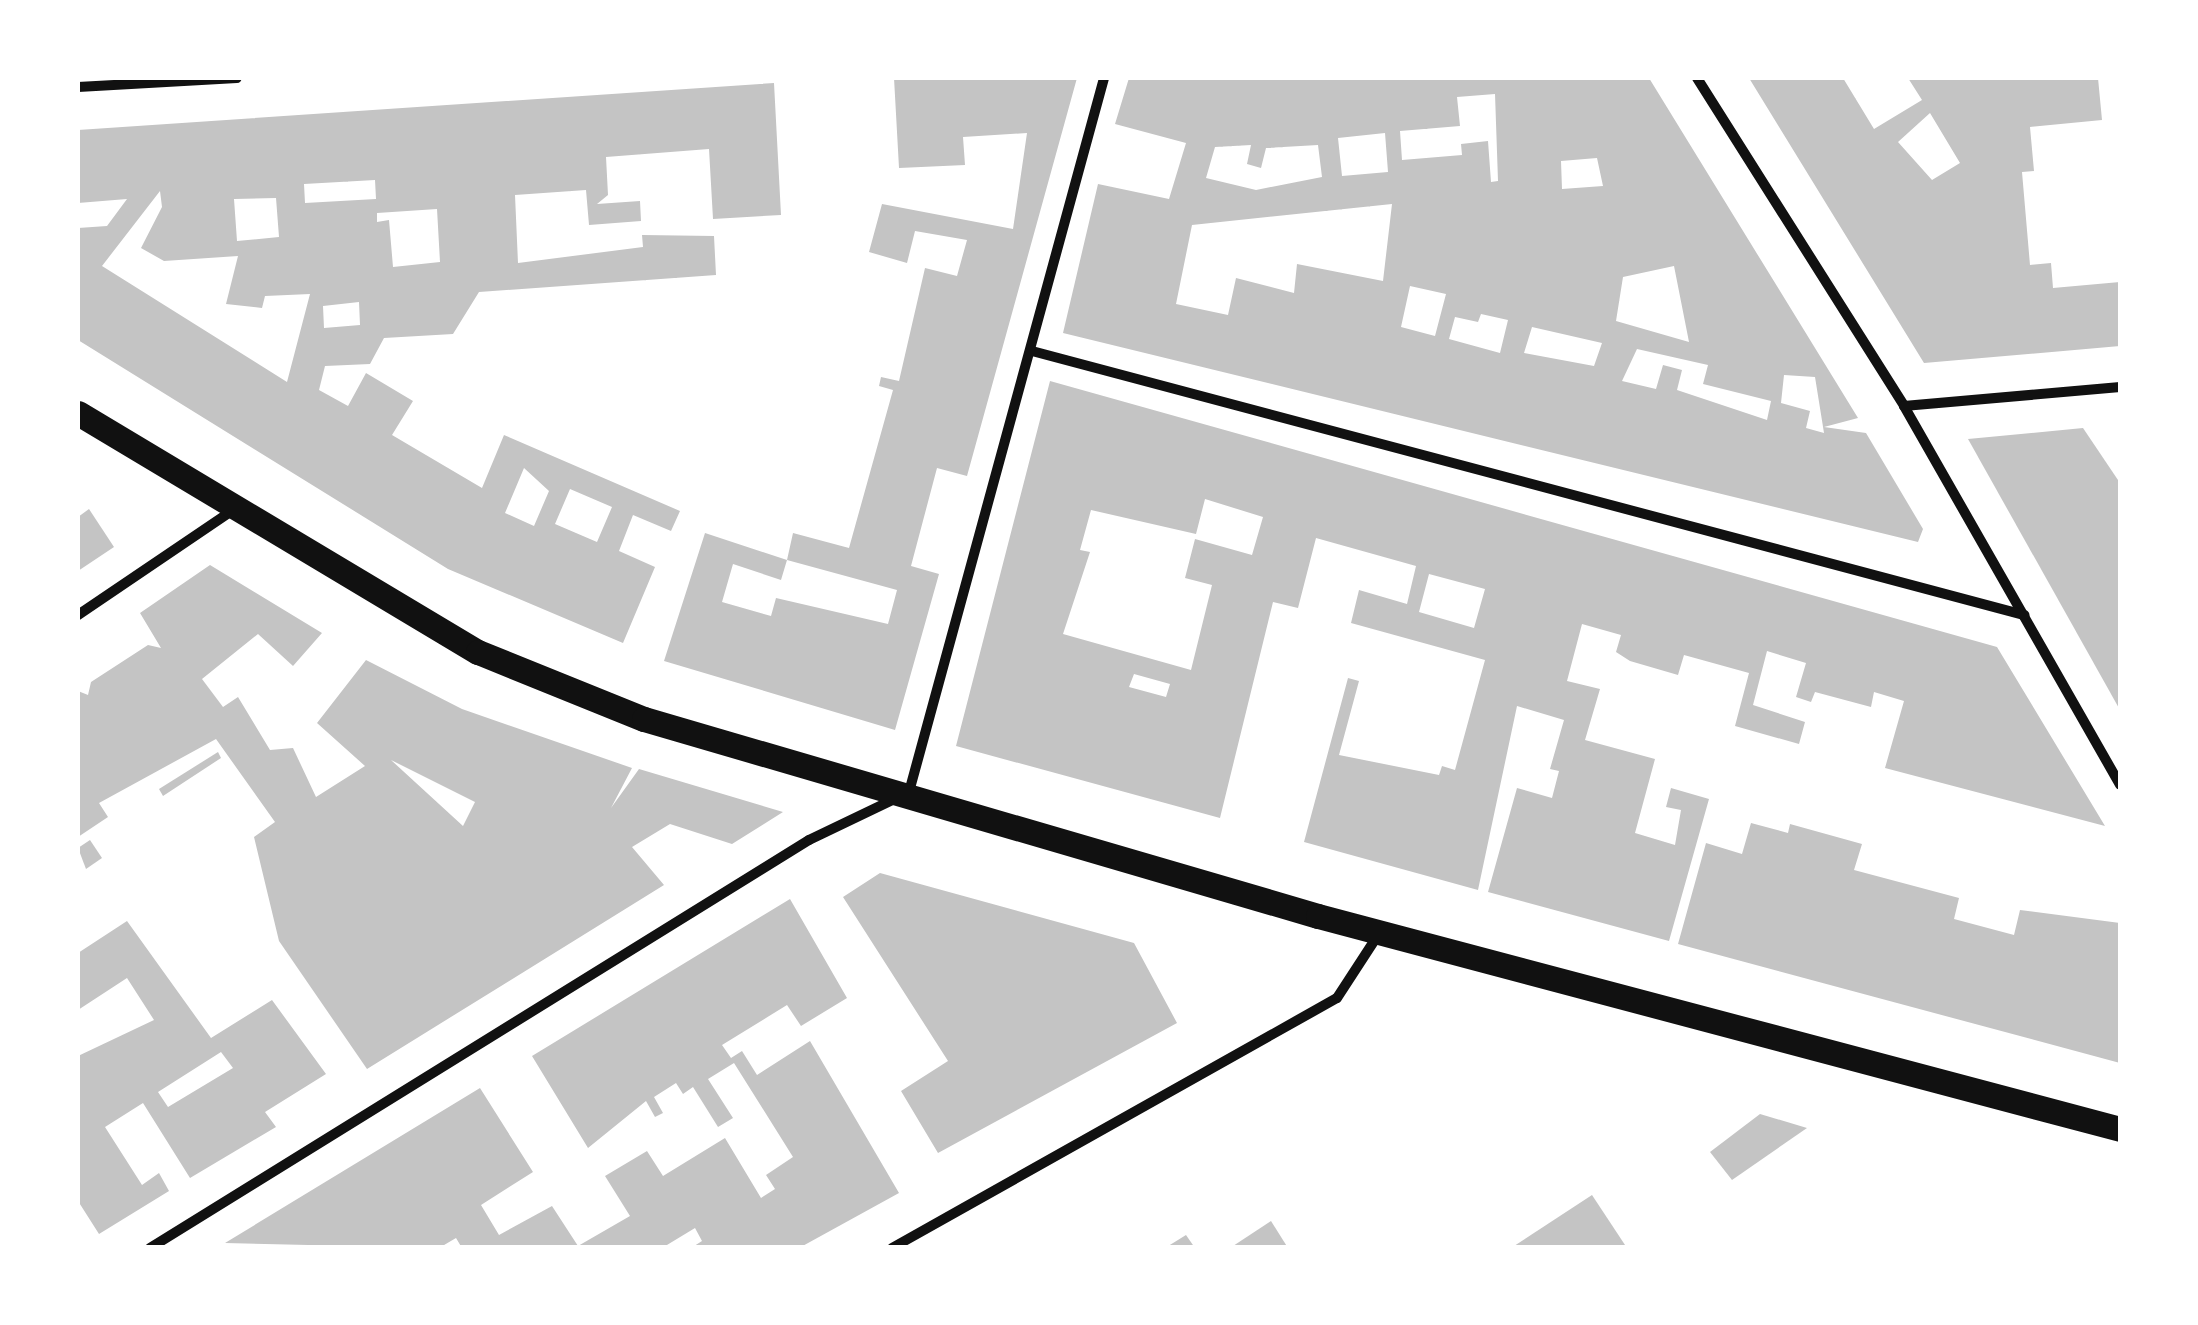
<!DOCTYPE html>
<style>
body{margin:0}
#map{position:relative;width:2198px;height:1325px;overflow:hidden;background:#fff;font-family:Quicksand,sans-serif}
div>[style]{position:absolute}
.building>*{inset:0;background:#c4c4c4}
.minor>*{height:10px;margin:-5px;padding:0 5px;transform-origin:5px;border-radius:5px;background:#111}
.primary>*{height:25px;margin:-12.5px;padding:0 12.5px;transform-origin:12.5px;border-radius:12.5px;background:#111}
span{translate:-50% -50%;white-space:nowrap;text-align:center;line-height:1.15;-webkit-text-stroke:8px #fff;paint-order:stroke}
.frame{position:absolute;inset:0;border:80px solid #fff;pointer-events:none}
</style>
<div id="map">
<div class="building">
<i style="clip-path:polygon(evenodd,894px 78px,1077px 78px,967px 476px,937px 468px,911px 566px,939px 574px,895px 730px,664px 661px,705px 533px,787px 560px,793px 533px,849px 548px,893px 390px,879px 386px,881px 377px,899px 381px,925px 268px,957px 276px,967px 240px,915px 231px,907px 263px,869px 252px,882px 204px,1013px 229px,1027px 133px,963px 137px,965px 165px,899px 168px,894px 78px,787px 560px,897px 590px,888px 624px,776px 598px,771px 616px,722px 602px,733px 564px,781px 580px,787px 560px)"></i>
<i style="clip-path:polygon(evenodd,1129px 78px,1649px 78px,1858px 418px,1824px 427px,1866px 433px,1923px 529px,1918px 542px,1063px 333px,1098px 184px,1169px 199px,1186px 143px,1115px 124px,1129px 78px,1495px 94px,1498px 181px,1491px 182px,1488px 141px,1461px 144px,1462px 155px,1402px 160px,1400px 131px,1460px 126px,1457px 97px,1495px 94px,1129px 78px,1385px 133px,1388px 172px,1342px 176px,1338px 138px,1385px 133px,1129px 78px,1251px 145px,1247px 164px,1261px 168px,1266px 148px,1318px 145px,1322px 177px,1256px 190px,1206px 178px,1215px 147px,1251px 145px,1129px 78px,1597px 158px,1603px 186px,1562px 189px,1561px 161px,1597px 158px,1129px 78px,1392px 204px,1383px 281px,1297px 264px,1294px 293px,1236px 278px,1228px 315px,1176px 304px,1192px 225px,1392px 204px,1129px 78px,1674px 266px,1689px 342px,1616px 321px,1623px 277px,1674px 266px,1129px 78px,1410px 286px,1446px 294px,1435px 336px,1401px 327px,1410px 286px,1129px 78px,1481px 314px,1508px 320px,1500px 353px,1449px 339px,1455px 317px,1478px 322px,1481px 314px,1129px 78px,1532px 327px,1602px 343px,1594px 366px,1524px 353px,1532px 327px,1129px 78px,1637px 349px,1708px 365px,1703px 384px,1771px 401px,1767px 420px,1677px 390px,1682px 370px,1663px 365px,1656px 389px,1622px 381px,1637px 349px,1129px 78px,1784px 375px,1815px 377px,1824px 433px,1806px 428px,1810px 411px,1781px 403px,1784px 375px)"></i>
<i style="clip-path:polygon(evenodd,1749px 78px,1843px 78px,1874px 129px,1922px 100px,1908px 78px,2098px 78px,2102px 120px,2030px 127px,2034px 171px,2022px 172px,2030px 265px,2051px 263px,2053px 288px,2120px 282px,2120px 346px,1924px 363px,1749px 78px,1930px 113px,1960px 163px,1932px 180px,1898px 142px,1930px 113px)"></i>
<i style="clip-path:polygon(evenodd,774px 83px,781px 215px,713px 219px,709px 149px,606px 157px,608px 195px,597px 204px,640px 201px,641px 221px,589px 225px,586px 190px,515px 195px,518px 263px,643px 247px,642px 235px,714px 236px,716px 275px,479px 292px,453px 334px,384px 338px,370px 364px,325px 366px,319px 390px,348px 406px,366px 373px,413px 401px,392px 435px,482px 488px,504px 435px,680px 511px,671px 531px,633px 515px,619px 551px,655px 567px,623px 643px,448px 569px,78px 340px,78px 228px,107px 226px,127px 199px,78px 203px,78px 130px,774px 83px,375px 180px,376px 199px,305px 203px,304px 184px,375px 180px,774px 83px,160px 191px,162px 207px,141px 248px,164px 261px,238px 256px,226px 304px,262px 308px,265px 296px,310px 294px,287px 382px,102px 266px,160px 191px,774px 83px,276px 198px,279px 237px,237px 241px,234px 199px,276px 198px,774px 83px,437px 209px,440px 262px,393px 267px,389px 220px,377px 222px,377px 213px,437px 209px,774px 83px,359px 302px,360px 325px,324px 328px,323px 306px,359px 302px,774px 83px,524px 468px,549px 491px,534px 526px,505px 513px,524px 468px,774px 83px,570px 489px,612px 507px,597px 542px,555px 524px,570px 489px)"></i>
<i style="clip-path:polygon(evenodd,1050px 381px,1997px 647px,2105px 826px,1885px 768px,1904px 701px,1874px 692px,1871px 707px,1815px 692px,1811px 702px,1796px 697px,1806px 663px,1767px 651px,1753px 705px,1805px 722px,1799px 744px,1735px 726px,1749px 673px,1684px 655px,1678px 675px,1630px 661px,1616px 652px,1621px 635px,1582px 624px,1567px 681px,1600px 689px,1585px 740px,1655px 759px,1635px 833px,1675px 845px,1681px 810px,1666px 807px,1671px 788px,1709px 799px,1669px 941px,1488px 892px,1517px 788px,1552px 798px,1559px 771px,1550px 769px,1564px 720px,1517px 706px,1478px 890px,1304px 842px,1348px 678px,1359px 681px,1339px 755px,1439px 775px,1442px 766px,1455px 770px,1485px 660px,1351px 623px,1359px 590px,1407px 604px,1416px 566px,1316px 538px,1298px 608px,1273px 602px,1220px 818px,956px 746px,1050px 381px,1205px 499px,1263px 517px,1252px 555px,1195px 539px,1185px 578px,1212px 585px,1191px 670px,1063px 634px,1090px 552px,1080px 550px,1091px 510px,1196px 534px,1205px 499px,1050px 381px,1429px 574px,1485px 589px,1474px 628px,1419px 612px,1429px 574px,1050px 381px,1134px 674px,1170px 684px,1166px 697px,1129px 687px,1134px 674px)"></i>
<i style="clip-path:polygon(2083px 428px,2120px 483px,2120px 710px,1968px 439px)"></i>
<i style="clip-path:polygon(89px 509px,114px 547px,78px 571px,78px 517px)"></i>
<i style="clip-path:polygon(evenodd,210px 565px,322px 633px,293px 666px,258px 634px,202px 679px,223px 707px,238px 697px,270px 750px,293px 748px,316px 797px,365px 766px,317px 723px,366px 660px,462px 709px,632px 768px,611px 808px,639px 769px,783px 812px,732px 844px,670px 824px,632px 847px,664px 885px,367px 1069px,279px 941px,254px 837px,275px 822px,216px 739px,99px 803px,108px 817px,78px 837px,78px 691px,88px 695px,91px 682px,148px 645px,161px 648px,140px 613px,210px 565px,391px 760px,475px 802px,463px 826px,391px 760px)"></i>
<i style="clip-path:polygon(218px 752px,221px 758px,163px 796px,159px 789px)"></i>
<i style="clip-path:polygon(1751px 823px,1788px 833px,1790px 824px,1862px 844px,1854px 870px,1959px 898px,1954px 919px,2014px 935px,2020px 910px,2120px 923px,2120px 1063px,1678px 944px,1706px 843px,1742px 854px)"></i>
<i style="clip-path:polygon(90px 840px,102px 858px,86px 869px,78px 848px)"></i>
<i style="clip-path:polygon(880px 873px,1134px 943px,1177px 1023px,938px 1153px,901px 1091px,948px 1061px,843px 897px)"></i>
<i style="clip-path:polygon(790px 899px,847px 998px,801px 1026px,787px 1005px,722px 1045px,731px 1058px,742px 1051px,757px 1075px,810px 1041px,899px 1193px,799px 1248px,691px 1248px,702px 1241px,695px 1228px,662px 1248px,462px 1248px,456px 1238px,439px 1248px,225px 1243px,480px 1088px,533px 1172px,481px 1205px,499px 1235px,552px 1206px,578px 1246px,630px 1216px,605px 1176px,647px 1151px,663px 1176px,725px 1138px,761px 1198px,775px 1189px,766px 1175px,793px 1157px,734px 1063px,708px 1079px,733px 1118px,718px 1127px,693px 1087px,683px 1094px,676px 1083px,654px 1097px,663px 1113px,655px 1117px,646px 1101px,588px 1148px,532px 1056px)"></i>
<i style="clip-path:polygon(evenodd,127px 921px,211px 1038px,272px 1000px,326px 1074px,265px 1112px,276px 1127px,190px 1178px,143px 1103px,105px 1127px,142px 1185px,159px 1173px,169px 1191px,99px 1234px,78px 1201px,78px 1056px,154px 1020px,127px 978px,78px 1010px,78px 953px,127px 921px,221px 1052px,233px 1068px,168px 1107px,158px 1092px,221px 1052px)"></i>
<i style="clip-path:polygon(1760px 1114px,1807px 1128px,1732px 1180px,1710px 1152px)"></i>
<i style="clip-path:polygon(1592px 1195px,1627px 1248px,1511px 1248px)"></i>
<i style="clip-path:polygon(1271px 1221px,1288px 1248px,1230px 1248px)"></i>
<i style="clip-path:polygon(1186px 1235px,1195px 1248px,1165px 1248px)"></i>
</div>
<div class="minor">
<i style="left:1697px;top:78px;width:388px;rotate:57.7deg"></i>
<i style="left:1904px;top:406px;width:436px;rotate:60.3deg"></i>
<i style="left:78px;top:87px;width:159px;rotate:-3.2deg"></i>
<i style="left:1032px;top:351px;width:1027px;rotate:14.9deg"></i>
<i style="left:1904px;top:406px;width:217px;rotate:-5deg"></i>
<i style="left:78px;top:615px;width:184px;rotate:-34.1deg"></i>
<i style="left:150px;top:1248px;width:775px;rotate:-31.76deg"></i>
<i style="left:809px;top:840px;width:111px;rotate:-25.6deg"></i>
<i style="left:909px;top:792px;width:740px;rotate:-74.72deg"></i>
<i style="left:892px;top:1248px;width:510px;rotate:-29.33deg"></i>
<i style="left:1337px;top:998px;width:79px;rotate:-56.9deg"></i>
</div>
<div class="primary">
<i style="left:78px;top:413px;width:466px;rotate:30.9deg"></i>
<i style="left:478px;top:652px;width:179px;rotate:22deg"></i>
<i style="left:644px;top:719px;width:702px;rotate:16.29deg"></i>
<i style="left:1318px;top:916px;width:830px;rotate:14.87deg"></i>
</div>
<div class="frame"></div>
</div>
